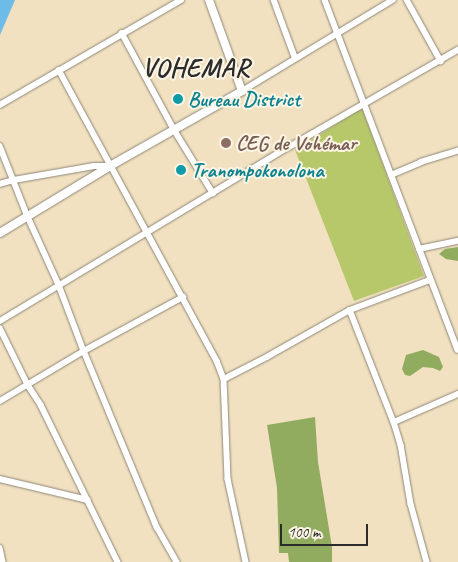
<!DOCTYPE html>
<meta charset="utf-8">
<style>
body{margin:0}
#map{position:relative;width:458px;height:562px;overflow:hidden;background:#f1e1c1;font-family:Caveat,sans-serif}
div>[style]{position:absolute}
.green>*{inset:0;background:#b7c86b}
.forest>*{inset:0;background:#91ac5f}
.water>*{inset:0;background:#6cbce7}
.roads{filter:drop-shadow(0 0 1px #8e8676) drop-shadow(0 0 1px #8e8676)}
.street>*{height:5.5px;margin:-2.75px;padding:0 2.75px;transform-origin:2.75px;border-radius:2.75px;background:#fff}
.secondary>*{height:8px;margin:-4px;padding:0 4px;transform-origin:4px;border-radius:4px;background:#fff}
.dots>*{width:14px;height:14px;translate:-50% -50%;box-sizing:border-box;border:2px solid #fcf5e5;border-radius:50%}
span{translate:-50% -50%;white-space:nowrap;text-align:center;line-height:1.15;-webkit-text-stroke:4px #fcf5e5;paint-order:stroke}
.culture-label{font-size:21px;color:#0d838f;font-weight:700}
.left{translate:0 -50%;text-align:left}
.education-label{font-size:21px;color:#785e54;font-weight:700}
.district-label{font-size:26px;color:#2b2b2b;font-weight:700;letter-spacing:1px}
.scale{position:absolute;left:280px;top:524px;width:88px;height:22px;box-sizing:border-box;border:2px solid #2b2b2b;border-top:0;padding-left:6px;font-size:15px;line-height:18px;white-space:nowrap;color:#2b2b2b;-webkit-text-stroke:4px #fcf5e5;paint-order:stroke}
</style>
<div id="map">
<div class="green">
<i style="clip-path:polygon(362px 108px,424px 276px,354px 301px,295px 150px)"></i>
</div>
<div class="forest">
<i style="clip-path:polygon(458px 247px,458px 261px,446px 259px,439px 254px,445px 249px)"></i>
<i style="clip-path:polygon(423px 350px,439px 357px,443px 367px,440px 371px,433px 368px,423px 367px,410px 376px,405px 375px,402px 369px,406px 355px)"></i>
<i style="clip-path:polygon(315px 417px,318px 462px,332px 547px,332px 562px,289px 562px,288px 553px,279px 553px,277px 488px,267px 425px)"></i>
</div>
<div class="water">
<i style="clip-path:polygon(0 0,15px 0,0 35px)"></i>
</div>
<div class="roads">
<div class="street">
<i style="left:274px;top:0;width:61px;rotate:69.8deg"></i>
<i style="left:325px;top:0;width:374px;rotate:69.2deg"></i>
<i style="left:407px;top:0;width:70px;rotate:60.9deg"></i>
<i style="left:122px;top:33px;width:111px;rotate:61.6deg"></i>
<i style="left:175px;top:131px;width:73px;rotate:58.5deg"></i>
<i style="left:59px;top:70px;width:331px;rotate:61.5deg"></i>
<i style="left:217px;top:361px;width:19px;rotate:69deg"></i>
<i style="left:224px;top:379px;width:100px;rotate:87.7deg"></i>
<i style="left:228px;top:479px;width:85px;rotate:77.8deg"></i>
<i style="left:242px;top:91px;width:176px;rotate:-31.1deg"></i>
<i style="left:0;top:105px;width:209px;rotate:-30.1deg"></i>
<i style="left:0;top:146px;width:76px;rotate:68.5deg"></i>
<i style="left:28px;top:217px;width:75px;rotate:65.5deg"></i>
<i style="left:59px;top:285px;width:71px;rotate:69.3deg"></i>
<i style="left:84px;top:351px;width:191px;rotate:67.5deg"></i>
<i style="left:157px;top:527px;width:40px;rotate:60.3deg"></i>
<i style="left:391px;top:175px;width:33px;rotate:-23deg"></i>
<i style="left:421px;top:162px;width:39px;rotate:-17deg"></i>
<i style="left:0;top:184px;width:15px;rotate:-16deg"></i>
<i style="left:14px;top:180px;width:81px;rotate:-9.9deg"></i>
<i style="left:94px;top:166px;width:16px"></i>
<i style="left:419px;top:249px;width:40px;rotate:-12deg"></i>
<i style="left:350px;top:310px;width:120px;rotate:68.6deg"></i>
<i style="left:394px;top:422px;width:24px;rotate:73deg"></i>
<i style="left:401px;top:445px;width:60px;rotate:80.4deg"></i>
<i style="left:411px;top:504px;width:60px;rotate:74.6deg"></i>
<i style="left:0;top:321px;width:337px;rotate:-31.1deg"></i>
<i style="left:289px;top:147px;width:195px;rotate:-29.9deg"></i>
<i style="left:0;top:328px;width:64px;rotate:63.8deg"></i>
<i style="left:28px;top:385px;width:24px;rotate:57deg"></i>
<i style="left:41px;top:405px;width:175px;rotate:63.9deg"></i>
<i style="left:224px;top:379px;width:48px;rotate:-27.1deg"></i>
<i style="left:267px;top:357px;width:95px;rotate:-29.5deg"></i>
<i style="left:350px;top:310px;width:85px;rotate:-20.6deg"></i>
<i style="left:0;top:401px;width:98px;rotate:-30.8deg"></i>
<i style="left:84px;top:351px;width:113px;rotate:-28.6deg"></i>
<i style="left:394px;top:422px;width:70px;rotate:-23.6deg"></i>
<i style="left:0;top:479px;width:90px;rotate:13.4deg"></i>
<i style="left:0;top:548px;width:14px;rotate:78deg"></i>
</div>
<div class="secondary">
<i style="left:0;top:233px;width:129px;rotate:-31.3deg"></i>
<i style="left:110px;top:166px;width:152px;rotate:-29.6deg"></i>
<i style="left:242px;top:91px;width:97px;rotate:-109.9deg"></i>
</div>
</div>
<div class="dots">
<i style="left:178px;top:99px;background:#0f9aa8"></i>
<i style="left:226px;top:143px;background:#8d6e63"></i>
<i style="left:181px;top:170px;background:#0f9aa8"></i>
</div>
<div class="culture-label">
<span class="left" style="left:188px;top:99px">Bureau District</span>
<span class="left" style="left:191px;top:170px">Tranompokonolona</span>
</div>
<div class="education-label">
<span class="left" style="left:236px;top:143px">CEG de Vohémar</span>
</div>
<div class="district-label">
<span style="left:196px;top:68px">VOHEMAR</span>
</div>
<div class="scale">100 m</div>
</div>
